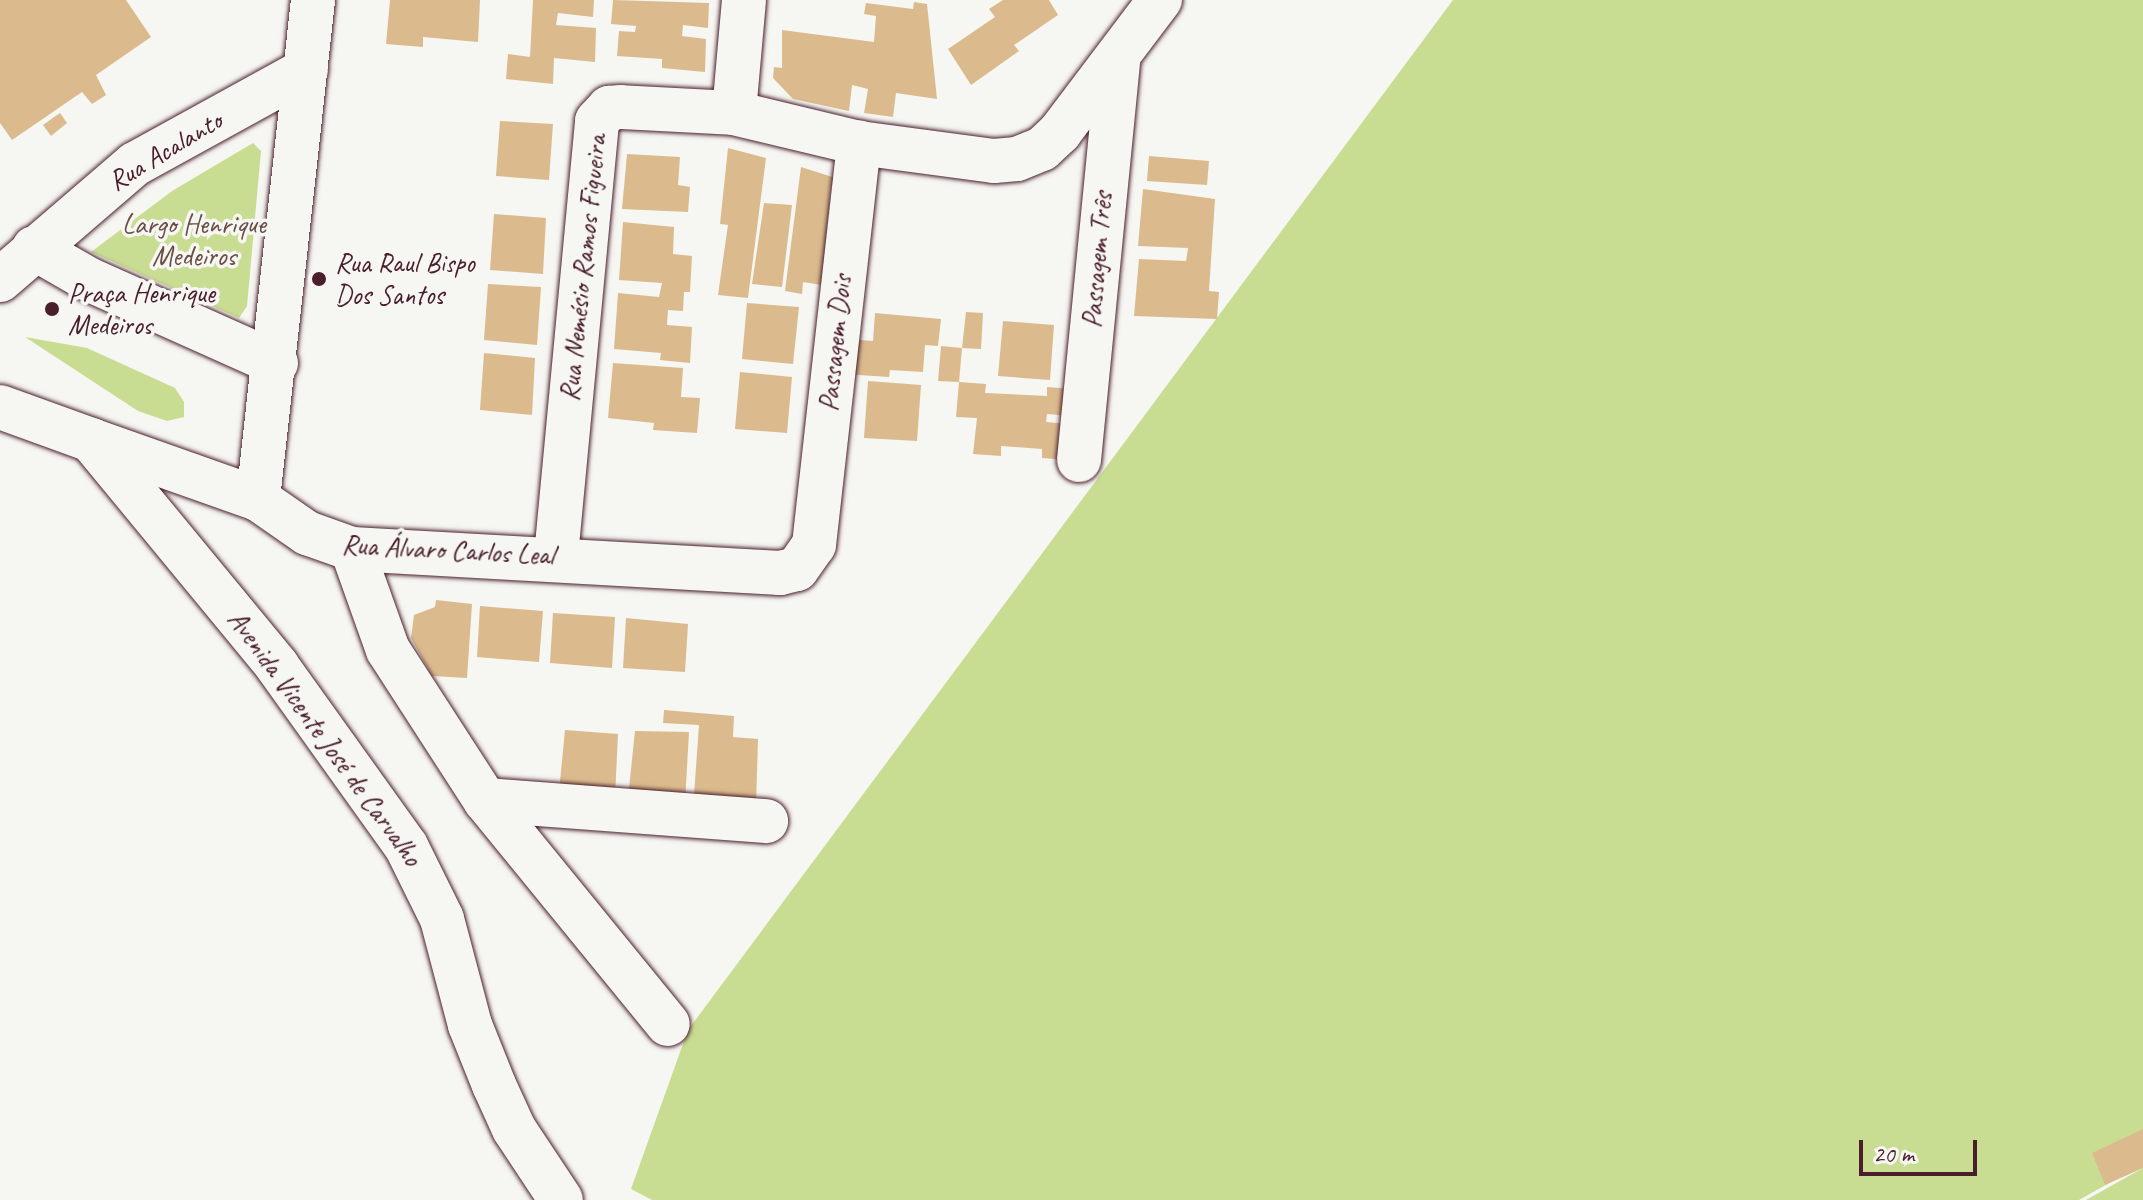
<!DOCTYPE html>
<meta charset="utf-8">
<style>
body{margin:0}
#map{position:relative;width:2143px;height:1200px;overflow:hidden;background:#f6f6f2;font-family:Caveat,sans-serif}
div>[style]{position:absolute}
.green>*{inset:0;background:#c9dd92}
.building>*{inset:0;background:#dbbb8e}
.roads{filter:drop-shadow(0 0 2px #4a1f2b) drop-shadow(0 0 2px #4a1f2b)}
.minor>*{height:44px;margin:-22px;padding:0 22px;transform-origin:22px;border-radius:22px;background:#f6f6f2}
.dots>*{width:22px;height:22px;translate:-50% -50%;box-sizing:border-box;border:4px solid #f6f6f2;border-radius:50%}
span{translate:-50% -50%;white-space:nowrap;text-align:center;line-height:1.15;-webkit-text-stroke:7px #f6f6f2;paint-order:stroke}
.street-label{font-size:28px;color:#4a1f2b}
.park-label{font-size:28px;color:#6a4e45}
.poi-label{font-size:28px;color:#4a1f2b}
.left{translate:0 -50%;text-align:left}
.scale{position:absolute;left:1859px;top:1140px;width:118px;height:36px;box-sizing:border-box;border:4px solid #4a1f2b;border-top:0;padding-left:10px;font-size:24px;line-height:28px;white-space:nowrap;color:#4a1f2b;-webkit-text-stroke:6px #f6f6f2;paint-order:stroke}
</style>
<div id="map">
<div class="green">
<i style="clip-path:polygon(1453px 0,2143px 0,2143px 1164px,2079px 1200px,652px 1200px,631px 1189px,688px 1030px)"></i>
<i style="clip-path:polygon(253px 143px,261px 151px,247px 306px,239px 318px,91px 252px,172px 191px)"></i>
<i style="clip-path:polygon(25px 337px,87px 348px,175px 388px,184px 402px,184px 417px,167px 421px,138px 411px)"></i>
<i style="clip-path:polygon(2143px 1168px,2143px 1200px,2086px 1200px)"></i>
</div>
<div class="building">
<i style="clip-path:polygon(0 0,126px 0,151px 37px,96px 75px,106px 95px,92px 104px,82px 92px,12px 140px,0 123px)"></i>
<i style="clip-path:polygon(390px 0,480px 0,478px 42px,423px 37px,423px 47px,386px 44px)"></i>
<i style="clip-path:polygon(533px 0,594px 0,593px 17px,558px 13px,556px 25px,596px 28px,595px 62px,554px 58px,553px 84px,506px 79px,508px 54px,530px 57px)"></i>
<i style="clip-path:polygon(613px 0,709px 3px,708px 28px,683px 25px,682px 36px,706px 39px,705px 72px,662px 68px,662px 59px,617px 56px,619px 31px,635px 32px,636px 26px,611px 24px)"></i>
<i style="clip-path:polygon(1003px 0,1049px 0,1058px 15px,1014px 45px,1019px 51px,971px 85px,948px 49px,995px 17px,989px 9px)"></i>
<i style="clip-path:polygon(914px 2px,927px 4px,937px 99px,896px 93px,893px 117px,864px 113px,868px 89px,852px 85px,849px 111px,793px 99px,773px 78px,774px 67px,782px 68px,782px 30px,874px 42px,876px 16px,864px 14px,866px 3px,913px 9px)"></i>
<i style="clip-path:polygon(60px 113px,67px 123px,51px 136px,43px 125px)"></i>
<i style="clip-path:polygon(500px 121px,553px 124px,549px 180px,496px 176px)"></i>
<i style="clip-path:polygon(728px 148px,766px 158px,748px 298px,718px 295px,728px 225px,720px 224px)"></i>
<i style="clip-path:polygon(627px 154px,680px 157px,678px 185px,690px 187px,688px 212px,622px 209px)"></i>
<i style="clip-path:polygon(1149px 156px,1209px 161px,1207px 185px,1147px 181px)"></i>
<i style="clip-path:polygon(801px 167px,842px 180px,841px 188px,831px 186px,822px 285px,803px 282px,802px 294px,785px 291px)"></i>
<i style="clip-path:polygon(1143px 189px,1215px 199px,1209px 291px,1219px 292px,1217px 319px,1134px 316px,1139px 259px,1186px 261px,1187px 255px,1188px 248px,1138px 246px)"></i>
<i style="clip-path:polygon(764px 203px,792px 205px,782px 287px,752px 284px)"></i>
<i style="clip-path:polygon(494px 214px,546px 218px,543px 274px,490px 270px)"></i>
<i style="clip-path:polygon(623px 222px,674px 227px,673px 254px,692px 256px,690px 292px,684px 292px,683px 311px,668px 310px,667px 325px,692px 327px,690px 363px,660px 360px,661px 353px,614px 349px,618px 293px,659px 297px,662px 283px,619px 280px)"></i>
<i style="clip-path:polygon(488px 284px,541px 287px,537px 345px,484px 340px)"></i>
<i style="clip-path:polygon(747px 303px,799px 307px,793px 364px,742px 359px)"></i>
<i style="clip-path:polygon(966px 312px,983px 313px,981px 349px,962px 348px)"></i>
<i style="clip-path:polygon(875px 313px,941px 319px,938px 346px,925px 345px,923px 372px,890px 370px,889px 377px,844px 374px,847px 339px,873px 341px)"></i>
<i style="clip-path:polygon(1003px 321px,1054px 325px,1050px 380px,998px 376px)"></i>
<i style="clip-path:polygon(941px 346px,962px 348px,959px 382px,986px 384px,985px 393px,1047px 396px,1047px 387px,1073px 389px,1071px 416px,1047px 414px,1046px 422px,1070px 424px,1067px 460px,1042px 458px,1042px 449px,1001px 446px,1001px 456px,973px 454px,977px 418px,956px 417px,959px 382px,938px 381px)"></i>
<i style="clip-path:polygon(484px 353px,535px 358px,532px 415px,480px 410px)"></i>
<i style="clip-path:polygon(613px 363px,683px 368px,681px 397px,700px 398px,697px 433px,653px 430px,654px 423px,608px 418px)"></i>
<i style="clip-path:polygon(740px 372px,792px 377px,787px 433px,735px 429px)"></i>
<i style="clip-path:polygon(868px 381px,921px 385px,917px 441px,864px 438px)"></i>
<i style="clip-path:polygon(436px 600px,472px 604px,467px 678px,432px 676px,411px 638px,414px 615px,435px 607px)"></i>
<i style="clip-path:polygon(480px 606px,543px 611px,539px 662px,477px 657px)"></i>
<i style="clip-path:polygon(553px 613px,615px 617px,612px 668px,550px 663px)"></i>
<i style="clip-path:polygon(626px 618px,688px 624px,685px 672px,623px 668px)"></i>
<i style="clip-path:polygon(664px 710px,734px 716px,733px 737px,758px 739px,756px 808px,693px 809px,699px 725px,663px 723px)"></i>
<i style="clip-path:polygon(565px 730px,618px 734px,615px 797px,559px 792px)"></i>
<i style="clip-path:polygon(635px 731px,689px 732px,685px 803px,628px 798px)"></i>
<i style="clip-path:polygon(2143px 1129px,2143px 1168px,2105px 1185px,2092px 1153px)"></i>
</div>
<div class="roads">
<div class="minor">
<i style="left:744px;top:0;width:113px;rotate:95.1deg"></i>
<i style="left:734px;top:113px;width:129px;rotate:13.5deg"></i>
<i style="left:859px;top:143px;width:136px;rotate:7.6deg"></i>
<i style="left:994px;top:161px;width:23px;rotate:-5deg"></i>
<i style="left:1017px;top:159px;width:27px;rotate:-22deg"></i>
<i style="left:1042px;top:149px;width:25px;rotate:-43deg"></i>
<i style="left:1060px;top:132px;width:166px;rotate:-52.9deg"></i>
<i style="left:34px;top:248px;width:62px;rotate:29.9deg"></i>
<i style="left:88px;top:279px;width:206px;rotate:24.1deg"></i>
<i style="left:0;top:280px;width:178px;rotate:-40.7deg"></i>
<i style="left:135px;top:164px;width:195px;rotate:-28.8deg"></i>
<i style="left:0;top:407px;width:97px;rotate:19.9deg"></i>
<i style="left:91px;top:440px;width:293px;rotate:50.5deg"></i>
<i style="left:277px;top:666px;width:221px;rotate:54.4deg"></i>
<i style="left:406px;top:846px;width:81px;rotate:63.7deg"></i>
<i style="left:442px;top:919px;width:110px;rotate:75.2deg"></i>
<i style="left:470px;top:1025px;width:65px;rotate:68.2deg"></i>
<i style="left:494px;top:1085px;width:48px;rotate:65.6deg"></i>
<i style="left:514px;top:1129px;width:85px;rotate:56.5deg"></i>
<i style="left:91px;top:440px;width:177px;rotate:19.5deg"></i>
<i style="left:258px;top:499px;width:60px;rotate:34.8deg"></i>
<i style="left:307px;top:533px;width:48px;rotate:19.6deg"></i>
<i style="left:352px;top:549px;width:429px;rotate:3.2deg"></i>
<i style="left:780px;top:573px;width:17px;rotate:-13deg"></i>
<i style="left:797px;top:569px;width:29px;rotate:-55deg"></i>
<i style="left:814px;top:545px;width:405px;rotate:-83.6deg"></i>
<i style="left:1079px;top:460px;width:401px;rotate:-84.4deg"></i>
<i style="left:258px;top:499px;width:502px;rotate:-83.71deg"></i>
<i style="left:352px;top:549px;width:107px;rotate:70.4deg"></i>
<i style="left:388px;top:650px;width:179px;rotate:57.1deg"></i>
<i style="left:485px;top:800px;width:289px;rotate:50.8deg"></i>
<i style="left:556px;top:556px;width:437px;rotate:-84.6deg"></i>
<i style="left:597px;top:121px;width:18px;rotate:-47deg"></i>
<i style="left:609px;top:108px;width:11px;rotate:-5deg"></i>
<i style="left:620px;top:107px;width:114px;rotate:3deg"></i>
<i style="left:485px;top:800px;width:282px;rotate:4.3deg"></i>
</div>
</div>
<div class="dots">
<i style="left:319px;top:279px;background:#4a1f2b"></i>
<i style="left:52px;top:309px;background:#4a1f2b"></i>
</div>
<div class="street-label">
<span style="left:165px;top:151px;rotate:-31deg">Rua Acalanto</span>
<span style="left:1097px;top:260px;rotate:-85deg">Passagem Três</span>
<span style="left:583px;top:268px;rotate:-84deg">Rua Nemésio Ramos Figueira</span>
<span style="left:835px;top:343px;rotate:-84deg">Passagem Dois</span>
<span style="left:448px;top:550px;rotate:3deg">Rua Álvaro Carlos Leal</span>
<span style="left:325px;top:738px;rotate:54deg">Avenida Vicente José de Carvalho</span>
</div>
<div class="park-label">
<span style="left:194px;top:240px">Largo Henrique<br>Medeiros</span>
</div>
<div class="poi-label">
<span class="left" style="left:335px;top:279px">Rua Raul Bispo<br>Dos Santos</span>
<span class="left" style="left:68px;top:309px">Praça Henrique<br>Medeiros</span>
</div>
<div class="scale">20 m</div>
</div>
